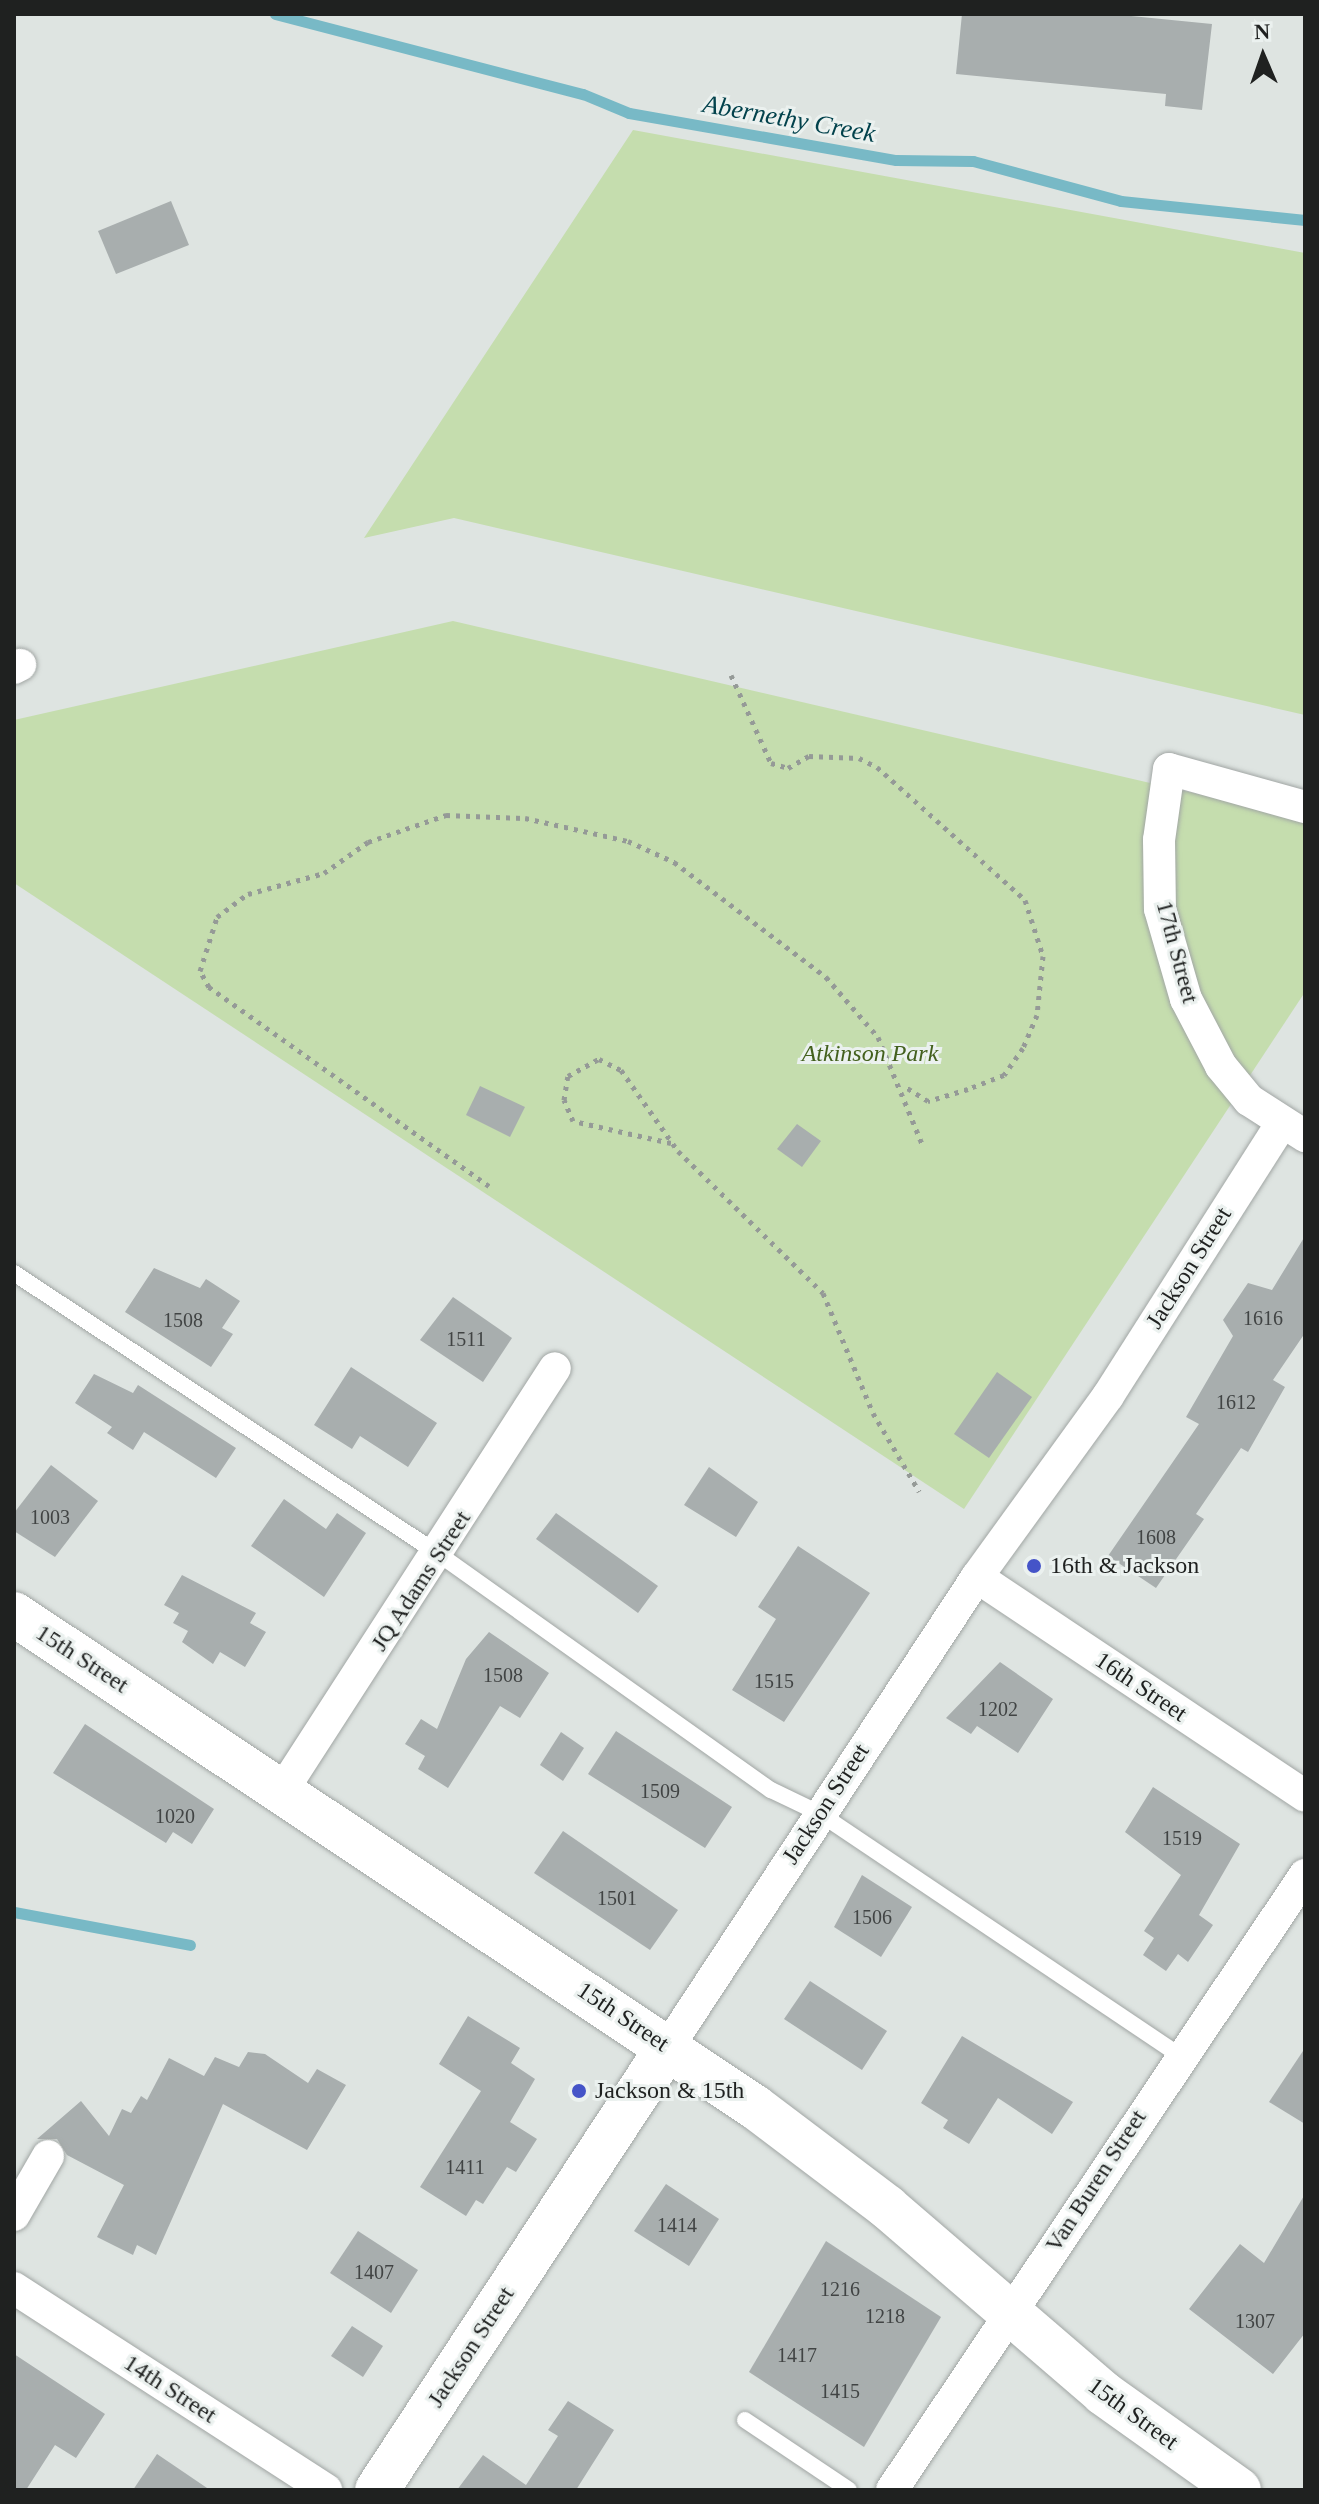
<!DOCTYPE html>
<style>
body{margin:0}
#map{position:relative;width:1319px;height:2504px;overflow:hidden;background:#dee4e1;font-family:"Times New Roman",serif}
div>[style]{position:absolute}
.green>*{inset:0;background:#c5ddae}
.stream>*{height:11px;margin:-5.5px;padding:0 5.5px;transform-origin:5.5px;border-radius:5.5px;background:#78b9c6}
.building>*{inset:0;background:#a8aeae}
.path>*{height:5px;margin-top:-2.5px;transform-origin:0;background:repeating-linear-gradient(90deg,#959a97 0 4px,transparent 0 10px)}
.roads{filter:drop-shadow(0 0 2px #a1a6a4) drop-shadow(0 0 2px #a1a6a4)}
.lane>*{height:16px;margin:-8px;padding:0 8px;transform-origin:8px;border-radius:8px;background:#fff}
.street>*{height:32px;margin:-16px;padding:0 16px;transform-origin:16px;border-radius:16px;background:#fff}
.secondary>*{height:44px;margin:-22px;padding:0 22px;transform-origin:22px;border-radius:22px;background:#fff}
.dots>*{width:22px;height:22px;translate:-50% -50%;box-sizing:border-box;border:4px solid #ebf1ef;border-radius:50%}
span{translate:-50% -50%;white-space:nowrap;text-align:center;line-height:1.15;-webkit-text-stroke:6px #ebf1ef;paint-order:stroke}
.number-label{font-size:20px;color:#414444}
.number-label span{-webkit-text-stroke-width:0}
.street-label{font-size:24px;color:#1f2120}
.park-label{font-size:24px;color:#43601d;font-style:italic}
.poi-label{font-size:24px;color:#1f2120}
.left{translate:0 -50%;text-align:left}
.water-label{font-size:26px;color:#02424c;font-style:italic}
.frame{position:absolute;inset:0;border:16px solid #1f2120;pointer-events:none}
.north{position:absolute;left:1223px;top:16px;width:80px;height:80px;-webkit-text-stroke:6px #ebf1ef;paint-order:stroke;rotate:358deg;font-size:22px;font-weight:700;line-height:32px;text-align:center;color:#1f2120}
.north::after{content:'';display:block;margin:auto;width:28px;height:36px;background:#1f2120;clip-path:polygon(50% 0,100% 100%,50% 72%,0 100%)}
</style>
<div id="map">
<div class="green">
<i style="clip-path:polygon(633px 130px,1305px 253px,1305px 715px,454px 518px,364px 538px)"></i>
<i style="clip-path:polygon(453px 621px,1305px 819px,1305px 992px,964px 1509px,14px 883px,14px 720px)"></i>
</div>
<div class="stream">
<i style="left:275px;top:14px;width:318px;rotate:14.6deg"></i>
<i style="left:583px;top:94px;width:50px;rotate:22.4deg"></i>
<i style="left:629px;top:113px;width:271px;rotate:10deg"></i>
<i style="left:896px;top:160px;width:77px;rotate:0.7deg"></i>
<i style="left:973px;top:161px;width:153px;rotate:15.1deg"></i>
<i style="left:1121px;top:201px;width:185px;rotate:5.9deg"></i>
<i style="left:14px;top:1912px;width:179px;rotate:10.6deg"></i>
</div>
<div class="building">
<i style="clip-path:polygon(962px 14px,1111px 14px,1212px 24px,1202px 110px,1165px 106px,1166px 94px,956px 74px)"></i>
<i style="clip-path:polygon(171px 201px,189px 245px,116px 274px,98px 231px)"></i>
<i style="clip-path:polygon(480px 1086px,525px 1107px,510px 1137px,466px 1115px)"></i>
<i style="clip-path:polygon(797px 1124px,821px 1141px,802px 1167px,777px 1149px)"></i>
<i style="clip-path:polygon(1305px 1236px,1305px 1333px,1273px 1380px,1285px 1387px,1248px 1452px,1241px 1448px,1196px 1514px,1204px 1519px,1156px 1588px,1108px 1556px,1199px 1424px,1186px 1417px,1233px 1336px,1223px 1320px,1248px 1283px,1272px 1290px)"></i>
<i style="clip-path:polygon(154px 1268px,200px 1288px,206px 1279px,240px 1301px,222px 1328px,233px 1334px,211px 1367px,125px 1312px)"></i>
<i style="clip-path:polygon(453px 1297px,512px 1338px,483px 1382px,420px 1340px)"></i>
<i style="clip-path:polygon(351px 1367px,437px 1423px,408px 1467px,360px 1436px,352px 1449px,314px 1425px)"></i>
<i style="clip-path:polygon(997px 1372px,1032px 1397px,989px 1458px,954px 1434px)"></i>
<i style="clip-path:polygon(94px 1374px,133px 1393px,138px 1385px,236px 1448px,216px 1478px,144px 1432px,133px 1450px,107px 1433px,112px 1427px,75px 1403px)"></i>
<i style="clip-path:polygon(51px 1465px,98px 1501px,55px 1557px,14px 1531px,14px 1513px)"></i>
<i style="clip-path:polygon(709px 1467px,758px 1502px,736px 1537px,684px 1505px)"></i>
<i style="clip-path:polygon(284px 1499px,326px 1529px,337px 1513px,366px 1533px,324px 1597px,251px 1546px)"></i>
<i style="clip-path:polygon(556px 1513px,658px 1586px,638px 1613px,536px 1539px)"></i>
<i style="clip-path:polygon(798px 1546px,870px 1593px,784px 1722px,732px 1690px,776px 1619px,758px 1607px)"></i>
<i style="clip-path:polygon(182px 1575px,256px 1613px,250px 1623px,266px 1632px,245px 1667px,220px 1652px,213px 1664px,182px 1642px,188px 1631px,173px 1623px,179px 1613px,164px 1605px)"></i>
<i style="clip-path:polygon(489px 1632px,549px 1673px,520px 1718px,500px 1706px,448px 1788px,418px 1769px,425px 1756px,405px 1744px,421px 1719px,437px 1729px,466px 1659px)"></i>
<i style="clip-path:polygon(1000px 1662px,1053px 1699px,1018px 1753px,977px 1726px,971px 1734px,946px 1718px)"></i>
<i style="clip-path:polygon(85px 1724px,214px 1809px,192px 1844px,173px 1832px,166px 1843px,53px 1773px)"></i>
<i style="clip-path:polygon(616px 1731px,732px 1807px,705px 1848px,588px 1774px)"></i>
<i style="clip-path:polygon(561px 1732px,584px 1748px,563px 1781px,540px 1765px)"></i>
<i style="clip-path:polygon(1153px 1787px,1240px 1844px,1199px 1915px,1213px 1925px,1188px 1962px,1178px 1954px,1166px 1971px,1143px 1955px,1154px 1938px,1144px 1931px,1181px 1875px,1125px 1832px)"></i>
<i style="clip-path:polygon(563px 1831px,678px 1910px,650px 1950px,534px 1873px)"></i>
<i style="clip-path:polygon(862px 1875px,912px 1907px,881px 1957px,834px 1927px)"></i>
<i style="clip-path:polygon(810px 1981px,887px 2031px,862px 2070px,784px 2019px)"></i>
<i style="clip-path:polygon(468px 2016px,520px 2048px,511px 2063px,535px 2079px,510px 2122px,537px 2139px,516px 2172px,507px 2167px,483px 2204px,476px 2200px,466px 2216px,420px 2187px,481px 2091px,439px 2064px)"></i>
<i style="clip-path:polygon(962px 2036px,1073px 2102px,1052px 2134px,998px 2098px,969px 2144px,943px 2128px,948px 2120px,921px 2103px)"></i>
<i style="clip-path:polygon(1305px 2048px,1305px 2124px,1269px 2102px)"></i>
<i style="clip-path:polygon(248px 2052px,265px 2054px,308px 2083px,317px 2069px,346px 2085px,307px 2150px,223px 2104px,156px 2255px,137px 2245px,133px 2255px,97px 2237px,124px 2185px,67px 2155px,57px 2139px,37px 2139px,81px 2101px,109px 2136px,122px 2109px,131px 2113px,141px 2096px,147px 2100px,169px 2058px,204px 2076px,215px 2057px,239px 2067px)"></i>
<i style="clip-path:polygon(666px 2184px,719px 2219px,689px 2266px,634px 2231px)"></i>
<i style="clip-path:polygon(1305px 2194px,1305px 2333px,1273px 2374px,1189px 2309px,1240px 2244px,1264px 2263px)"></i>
<i style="clip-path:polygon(358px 2231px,418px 2270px,391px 2313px,330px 2273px)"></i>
<i style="clip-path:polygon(826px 2241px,941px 2317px,864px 2447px,749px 2372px)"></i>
<i style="clip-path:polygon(352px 2326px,383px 2346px,363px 2377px,331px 2356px)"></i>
<i style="clip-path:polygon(14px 2354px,105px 2414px,76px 2458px,55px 2445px,26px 2490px,14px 2490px)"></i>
<i style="clip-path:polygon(568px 2401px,614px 2430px,576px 2490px,457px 2490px,483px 2455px,526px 2485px,558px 2436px,548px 2430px)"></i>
<i style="clip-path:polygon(157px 2454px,210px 2490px,133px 2490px)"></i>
</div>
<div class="path">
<i style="left:731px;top:675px;width:97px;rotate:65.6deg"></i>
<i style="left:771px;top:763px;width:18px;rotate:16deg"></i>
<i style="left:788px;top:768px;width:24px;rotate:-30deg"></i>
<i style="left:809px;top:756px;width:50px;rotate:2.3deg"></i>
<i style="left:859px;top:758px;width:20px;rotate:27deg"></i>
<i style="left:877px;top:767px;width:199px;rotate:41.9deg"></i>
<i style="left:1025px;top:900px;width:59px;rotate:72.2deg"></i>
<i style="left:1043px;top:956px;width:59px;rotate:95.8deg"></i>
<i style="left:1037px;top:1015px;width:36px;rotate:113deg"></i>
<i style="left:1023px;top:1048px;width:33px;rotate:125deg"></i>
<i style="left:1004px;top:1075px;width:39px;rotate:159deg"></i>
<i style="left:968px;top:1089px;width:42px;rotate:163.3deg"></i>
<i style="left:928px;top:1101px;width:28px;rotate:-148deg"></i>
<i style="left:671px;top:1143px;width:100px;rotate:-167.3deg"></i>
<i style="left:573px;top:1121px;width:23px;rotate:-113deg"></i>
<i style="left:564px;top:1100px;width:24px;rotate:-81deg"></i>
<i style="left:568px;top:1076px;width:35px;rotate:-29deg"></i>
<i style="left:599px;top:1059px;width:25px;rotate:27deg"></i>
<i style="left:621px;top:1070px;width:99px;rotate:54.9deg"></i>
<i style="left:678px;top:1151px;width:203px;rotate:44.4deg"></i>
<i style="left:823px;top:1293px;width:130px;rotate:67.4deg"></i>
<i style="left:873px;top:1413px;width:91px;rotate:59.5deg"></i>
<i style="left:489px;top:1186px;width:344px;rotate:-144.6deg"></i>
<i style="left:209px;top:987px;width:18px;rotate:-119deg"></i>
<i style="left:200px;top:971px;width:57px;rotate:-72.5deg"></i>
<i style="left:217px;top:917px;width:39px;rotate:-37deg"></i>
<i style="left:248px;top:894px;width:79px;rotate:-15.4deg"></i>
<i style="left:324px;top:873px;width:54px;rotate:-35.2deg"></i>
<i style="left:368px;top:842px;width:83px;rotate:-19.1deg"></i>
<i style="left:446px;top:815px;width:79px;rotate:2.2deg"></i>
<i style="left:525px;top:818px;width:106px;rotate:12.6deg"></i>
<i style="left:628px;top:841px;width:51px;rotate:24.5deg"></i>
<i style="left:674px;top:862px;width:191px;rotate:37.1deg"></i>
<i style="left:826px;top:977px;width:79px;rotate:49.1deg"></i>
<i style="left:878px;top:1037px;width:116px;rotate:67.6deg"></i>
</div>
<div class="roads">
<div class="lane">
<i style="left:14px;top:1273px;width:511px;rotate:33.5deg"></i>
<i style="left:440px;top:1555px;width:406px;rotate:35.4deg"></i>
<i style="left:771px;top:1790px;width:53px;rotate:25.6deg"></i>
<i style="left:819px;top:1813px;width:434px;rotate:33.9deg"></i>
<i style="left:745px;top:2420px;width:125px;rotate:33.9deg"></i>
</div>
<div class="street">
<i style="left:14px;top:668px;width:7px;rotate:-27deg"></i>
<i style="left:1305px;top:807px;width:141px;rotate:-164.4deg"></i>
<i style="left:1169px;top:769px;width:72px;rotate:98deg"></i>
<i style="left:1159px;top:840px;width:69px;rotate:89.2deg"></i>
<i style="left:1160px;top:909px;width:94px;rotate:73.9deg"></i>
<i style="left:1186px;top:999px;width:76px;rotate:62.4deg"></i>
<i style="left:1221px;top:1066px;width:44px;rotate:50.5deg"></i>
<i style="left:1249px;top:1100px;width:67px;rotate:32.7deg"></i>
<i style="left:977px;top:1577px;width:394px;rotate:33.7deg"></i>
<i style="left:282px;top:1791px;width:503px;rotate:-57.16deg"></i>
<i style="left:668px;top:2047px;width:562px;rotate:-56.68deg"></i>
<i style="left:977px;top:1577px;width:223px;rotate:-54.1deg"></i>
<i style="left:1108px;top:1396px;width:322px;rotate:-57.5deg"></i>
<i style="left:14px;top:2215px;width:68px;rotate:-60deg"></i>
<i style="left:14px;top:2288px;width:372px;rotate:32.9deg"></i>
<i style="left:892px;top:2490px;width:741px;rotate:-56.12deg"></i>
</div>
<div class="secondary">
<i style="left:14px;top:1614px;width:890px;rotate:33.64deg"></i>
<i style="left:755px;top:2107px;width:166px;rotate:37.1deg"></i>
<i style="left:887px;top:2207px;width:285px;rotate:40.7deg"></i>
<i style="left:1103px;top:2393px;width:167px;rotate:35.5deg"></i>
<i style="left:377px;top:2490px;width:530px;rotate:-56.7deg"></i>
</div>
</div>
<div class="dots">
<i style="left:1034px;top:1566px;background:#4554c8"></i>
<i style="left:579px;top:2091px;background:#4554c8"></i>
</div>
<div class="number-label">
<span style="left:1263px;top:1318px">1616</span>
<span style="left:183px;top:1320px">1508</span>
<span style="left:466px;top:1339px">1511</span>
<span style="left:1236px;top:1402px">1612</span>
<span style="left:50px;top:1517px">1003</span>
<span style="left:1156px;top:1537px">1608</span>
<span style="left:503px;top:1675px">1508</span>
<span style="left:774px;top:1681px">1515</span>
<span style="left:998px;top:1709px">1202</span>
<span style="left:660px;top:1791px">1509</span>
<span style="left:175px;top:1816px">1020</span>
<span style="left:1182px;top:1838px">1519</span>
<span style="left:617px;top:1898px">1501</span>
<span style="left:872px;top:1917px">1506</span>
<span style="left:465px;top:2167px">1411</span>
<span style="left:677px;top:2225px">1414</span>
<span style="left:374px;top:2272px">1407</span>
<span style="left:840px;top:2289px">1216</span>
<span style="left:885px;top:2316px">1218</span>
<span style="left:1255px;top:2321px">1307</span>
<span style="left:797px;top:2355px">1417</span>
<span style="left:840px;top:2391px">1415</span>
</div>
<div class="street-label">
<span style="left:1177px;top:952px;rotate:75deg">17th Street</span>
<span style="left:1189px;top:1268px;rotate:-58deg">Jackson Street</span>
<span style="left:421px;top:1581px;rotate:-57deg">JQ Adams Street</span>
<span style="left:82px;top:1659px;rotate:33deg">15th Street</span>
<span style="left:1141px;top:1687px;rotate:34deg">16th Street</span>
<span style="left:826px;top:1804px;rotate:-57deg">Jackson Street</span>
<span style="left:623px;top:2017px;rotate:34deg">15th Street</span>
<span style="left:1096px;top:2181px;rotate:-57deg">Van Buren Street</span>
<span style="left:471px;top:2347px;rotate:-57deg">Jackson Street</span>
<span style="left:170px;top:2389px;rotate:33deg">14th Street</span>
<span style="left:1133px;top:2414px;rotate:36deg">15th Street</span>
</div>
<div class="park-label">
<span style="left:870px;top:1054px">Atkinson Park</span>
</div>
<div class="poi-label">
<span class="left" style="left:1050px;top:1566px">16th &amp; Jackson</span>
<span class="left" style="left:595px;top:2091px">Jackson &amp; 15th</span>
</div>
<div class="water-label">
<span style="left:789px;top:119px;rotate:10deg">Abernethy Creek</span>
</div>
<div class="frame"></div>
<div class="north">N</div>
</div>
